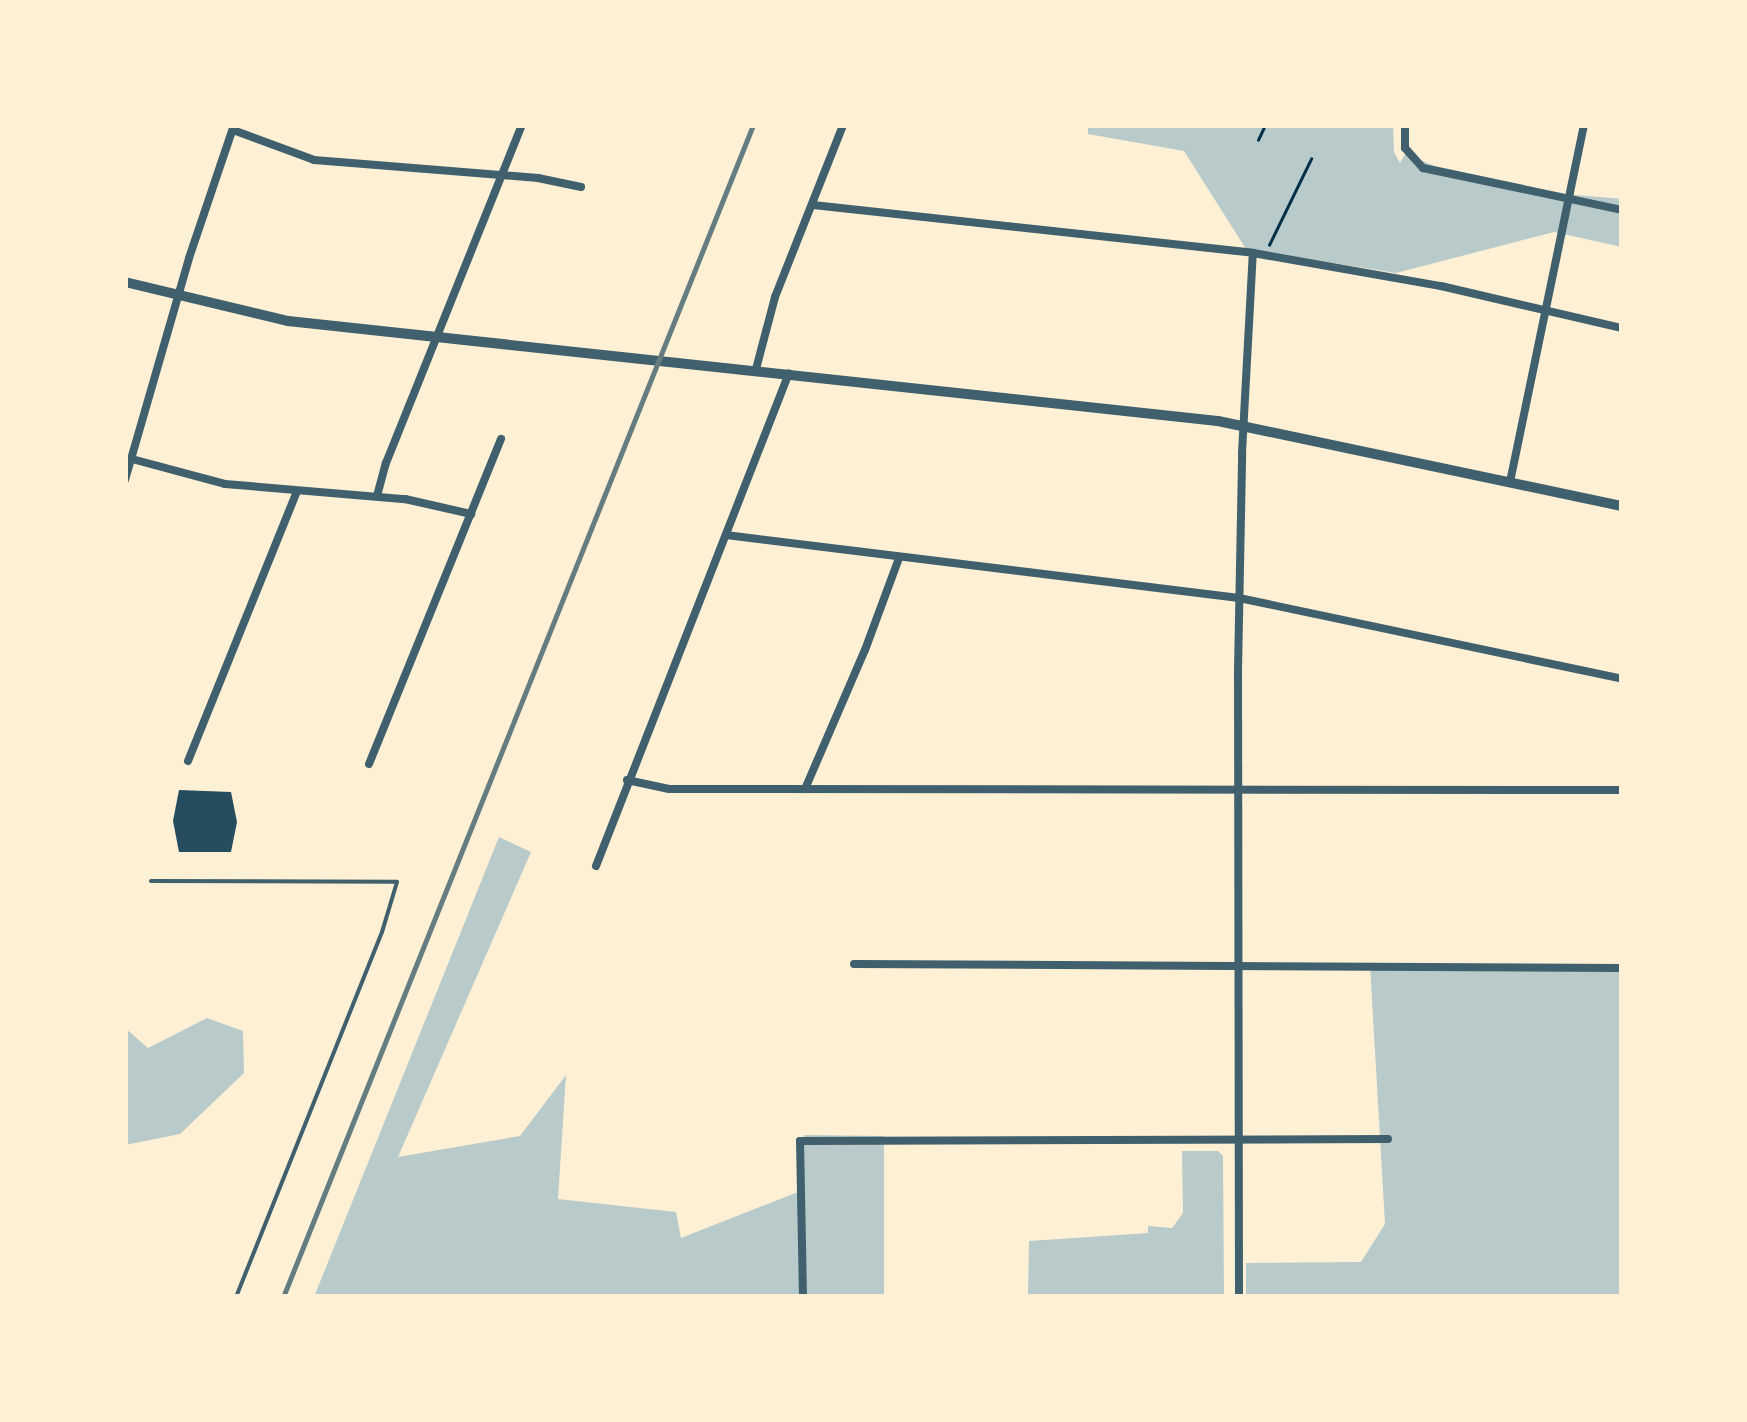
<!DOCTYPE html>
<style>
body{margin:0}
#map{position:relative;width:1747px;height:1422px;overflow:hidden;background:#fdf0d5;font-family:Bitter,serif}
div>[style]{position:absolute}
.green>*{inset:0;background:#b9caca}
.building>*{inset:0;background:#264d5e}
.path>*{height:2.5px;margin:-1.25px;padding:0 1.25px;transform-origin:1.25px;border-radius:1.25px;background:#003049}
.service>*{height:4px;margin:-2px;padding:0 2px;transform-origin:2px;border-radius:2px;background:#3f606c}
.minor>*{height:8px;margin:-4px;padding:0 4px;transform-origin:4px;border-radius:4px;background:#3f606c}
.tertiary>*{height:10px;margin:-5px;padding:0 5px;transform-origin:5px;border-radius:5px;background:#3f606c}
.rail>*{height:5px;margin:-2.5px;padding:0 2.5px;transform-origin:2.5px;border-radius:2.5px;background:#657d81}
span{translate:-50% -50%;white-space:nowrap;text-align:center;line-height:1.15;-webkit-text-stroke:9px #fdf0d5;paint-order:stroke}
.frame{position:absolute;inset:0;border:128px solid #fdf0d5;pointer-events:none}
</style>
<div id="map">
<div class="green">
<i style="clip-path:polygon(1088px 125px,1393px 125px,1394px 152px,1400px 163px,1405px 154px,1435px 166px,1565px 194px,1622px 199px,1622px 247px,1554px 232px,1396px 273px,1246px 249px,1184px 151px,1088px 134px)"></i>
<i style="clip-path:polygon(499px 837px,531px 852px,398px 1157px,520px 1136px,566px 1075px,558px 1199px,676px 1212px,681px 1238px,803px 1190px,804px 1135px,884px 1136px,884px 1297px,314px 1297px)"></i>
<i style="clip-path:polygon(1370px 965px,1622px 967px,1622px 1297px,1246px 1297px,1246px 1263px,1361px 1262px,1385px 1224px)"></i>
<i style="clip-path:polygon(207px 1018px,243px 1031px,244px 1073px,180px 1134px,125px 1145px,125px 1028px,148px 1048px)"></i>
<i style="clip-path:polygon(1182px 1151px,1218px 1151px,1223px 1156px,1224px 1297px,1028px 1297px,1029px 1241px,1148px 1233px,1148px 1226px,1172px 1228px,1183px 1213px)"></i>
</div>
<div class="building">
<i style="clip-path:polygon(179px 790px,231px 792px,237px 822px,231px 852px,179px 852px,173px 821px)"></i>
</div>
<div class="path">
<i style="left:1258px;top:140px;width:17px;rotate:-65deg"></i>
<i style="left:1269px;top:245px;width:96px;rotate:-64deg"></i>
</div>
<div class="service">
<i style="left:151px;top:881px;width:246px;rotate:0.2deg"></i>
<i style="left:397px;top:882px;width:52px;rotate:106.7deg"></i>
<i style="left:382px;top:932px;width:393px;rotate:111.8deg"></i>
</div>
<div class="minor">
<i style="left:1405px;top:125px;width:23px;rotate:90deg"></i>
<i style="left:1405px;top:148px;width:27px;rotate:48deg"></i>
<i style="left:1423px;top:168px;width:203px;rotate:11.9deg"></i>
<i style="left:233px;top:130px;width:86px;rotate:20.3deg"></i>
<i style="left:314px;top:160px;width:225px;rotate:4.6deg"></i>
<i style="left:538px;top:178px;width:44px;rotate:11.8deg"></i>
<i style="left:813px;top:205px;width:443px;rotate:6.2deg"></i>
<i style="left:1253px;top:253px;width:191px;rotate:10deg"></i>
<i style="left:1441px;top:286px;width:186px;rotate:13.1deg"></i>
<i style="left:756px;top:369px;width:74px;rotate:-75.2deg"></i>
<i style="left:775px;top:297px;width:185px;rotate:-68.4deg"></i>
<i style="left:132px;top:459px;width:96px;rotate:15deg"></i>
<i style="left:225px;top:484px;width:181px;rotate:4.8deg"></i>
<i style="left:405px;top:499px;width:68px;rotate:12.8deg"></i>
<i style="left:125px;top:480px;width:231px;rotate:-73.9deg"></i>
<i style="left:189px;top:258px;width:140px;rotate:-71.3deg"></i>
<i style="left:1510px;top:482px;width:365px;rotate:-78.3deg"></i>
<i style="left:377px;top:496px;width:34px;rotate:-75deg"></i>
<i style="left:386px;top:463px;width:364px;rotate:-68.1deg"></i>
<i style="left:726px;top:535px;width:517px;rotate:7deg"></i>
<i style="left:1239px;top:598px;width:391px;rotate:11.9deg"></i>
<i style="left:188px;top:761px;width:291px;rotate:-68deg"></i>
<i style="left:369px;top:764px;width:351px;rotate:-67.9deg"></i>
<i style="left:627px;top:780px;width:43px;rotate:12.1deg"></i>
<i style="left:669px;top:789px;width:953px;rotate:0.06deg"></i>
<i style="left:805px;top:789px;width:151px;rotate:-66.7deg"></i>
<i style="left:865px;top:650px;width:98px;rotate:-69.7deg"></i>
<i style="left:596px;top:866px;width:529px;rotate:-68.62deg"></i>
<i style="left:854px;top:964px;width:768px;rotate:0.3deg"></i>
<i style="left:803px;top:1297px;width:156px;rotate:-91.1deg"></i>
<i style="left:800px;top:1141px;width:588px;rotate:-0.19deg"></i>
<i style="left:1239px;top:1297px;width:626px;rotate:-90.09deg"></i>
<i style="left:1238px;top:671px;width:218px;rotate:-88.9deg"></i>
<i style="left:1242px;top:453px;width:200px;rotate:-86.9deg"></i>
</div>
<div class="tertiary">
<i style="left:125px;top:282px;width:168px;rotate:13.5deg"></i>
<i style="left:288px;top:321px;width:935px;rotate:6.14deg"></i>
<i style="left:1218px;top:421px;width:413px;rotate:11.9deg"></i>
</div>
<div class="rail">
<i style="left:283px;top:1297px;width:1263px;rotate:-68.15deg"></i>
</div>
<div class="frame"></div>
</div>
